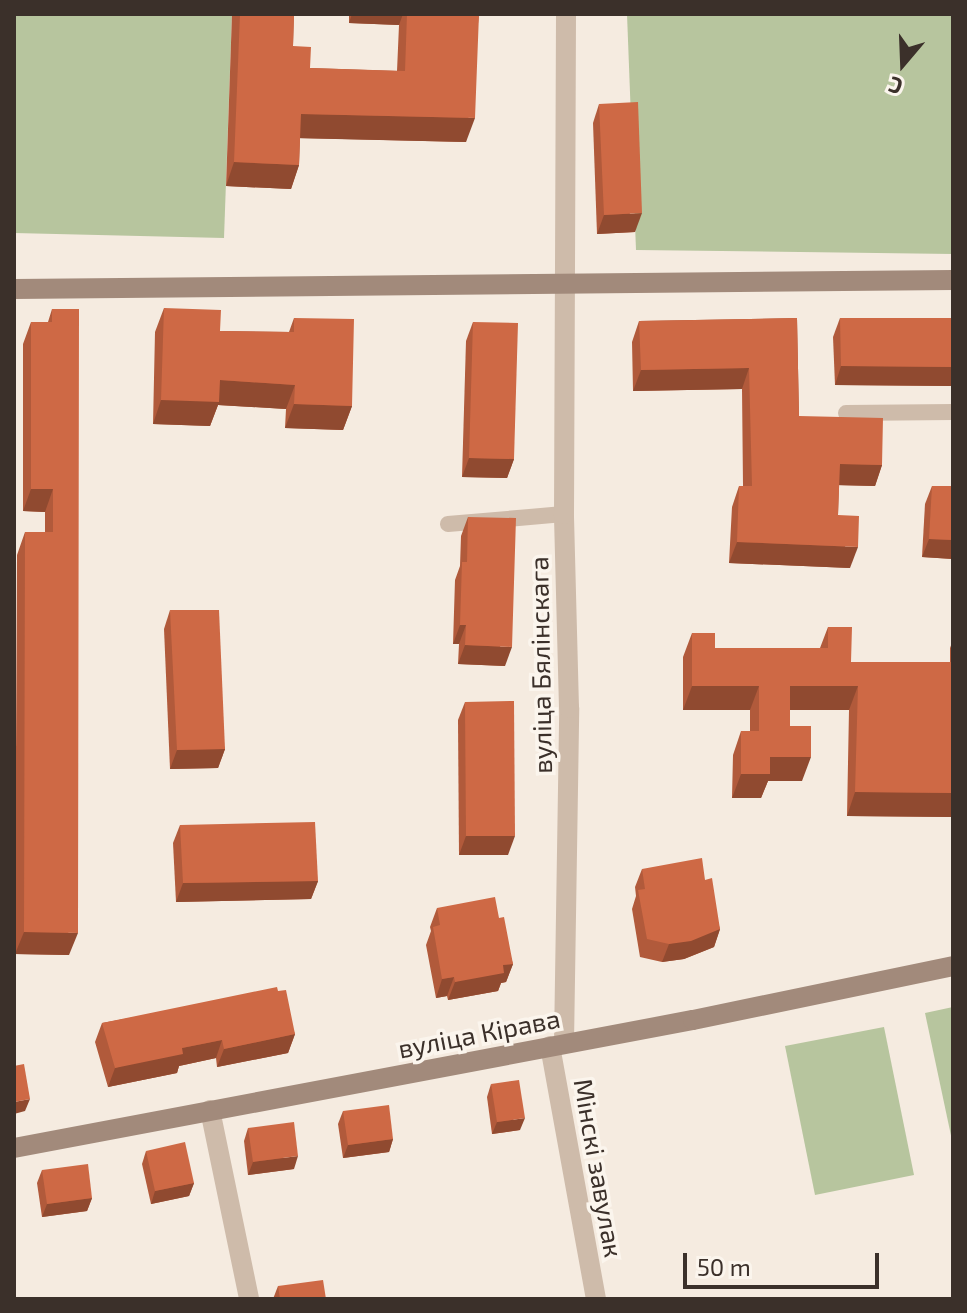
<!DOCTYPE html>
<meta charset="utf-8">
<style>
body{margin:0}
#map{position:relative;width:967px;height:1313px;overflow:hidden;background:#f5ebe0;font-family:"Exo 2",sans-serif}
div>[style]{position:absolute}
.green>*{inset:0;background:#b7c59e}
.lane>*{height:16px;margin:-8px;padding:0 8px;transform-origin:8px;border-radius:8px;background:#cebbaa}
.street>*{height:20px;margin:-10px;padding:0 10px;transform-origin:10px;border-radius:10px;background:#cebbaa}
.secondary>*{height:20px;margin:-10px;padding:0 10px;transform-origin:10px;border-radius:10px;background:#a28a7b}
.wall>*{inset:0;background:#b15a3b}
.shaded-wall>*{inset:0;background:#904a30}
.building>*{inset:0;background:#ce6945}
span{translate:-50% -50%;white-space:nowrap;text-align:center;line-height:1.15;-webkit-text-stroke:7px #fbf5ed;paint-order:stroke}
.street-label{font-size:26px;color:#3b302a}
.frame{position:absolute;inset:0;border:16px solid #3b302a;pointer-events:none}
.north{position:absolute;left:863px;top:24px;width:80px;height:80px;-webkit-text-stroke:6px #fbf5ed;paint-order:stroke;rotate:199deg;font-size:22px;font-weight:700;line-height:32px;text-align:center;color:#3b302a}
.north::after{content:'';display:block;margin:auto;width:28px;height:36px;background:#3b302a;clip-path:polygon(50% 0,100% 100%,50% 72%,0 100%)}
.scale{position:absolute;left:683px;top:1253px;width:196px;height:36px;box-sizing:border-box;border:4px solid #3b302a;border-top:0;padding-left:10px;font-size:24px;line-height:28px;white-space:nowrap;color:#3b302a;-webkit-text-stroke:6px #fbf5ed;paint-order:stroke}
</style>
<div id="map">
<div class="green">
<i style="clip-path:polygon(14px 14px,232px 14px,224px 238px,14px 233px)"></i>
<i style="clip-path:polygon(627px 14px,953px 14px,953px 254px,636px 250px)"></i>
<i style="clip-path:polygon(953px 1007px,953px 1145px,925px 1013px)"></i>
<i style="clip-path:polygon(884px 1027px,914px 1175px,815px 1195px,785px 1046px)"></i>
</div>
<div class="lane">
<i style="left:846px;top:413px;width:107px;rotate:-0.5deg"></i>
<i style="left:448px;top:524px;width:116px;rotate:-4.9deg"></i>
</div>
<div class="street">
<i style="left:564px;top:1043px;width:335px;rotate:-89.1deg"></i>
<i style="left:569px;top:708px;width:194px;rotate:-91.5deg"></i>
<i style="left:564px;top:514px;width:500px;rotate:-89.77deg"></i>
<i style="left:550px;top:1046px;width:257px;rotate:79.7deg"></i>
<i style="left:210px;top:1110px;width:193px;rotate:78.3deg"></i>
</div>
<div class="secondary">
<i style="left:14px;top:289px;width:939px;rotate:-0.55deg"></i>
<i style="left:14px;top:1148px;width:691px;rotate:-10.68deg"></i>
<i style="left:693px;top:1020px;width:266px;rotate:-11.7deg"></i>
</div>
<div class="wall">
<i style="clip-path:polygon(232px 14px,294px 14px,293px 46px,310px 68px,397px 71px,399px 25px,349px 23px,349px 14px,479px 14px,466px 142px,300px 138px,299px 165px,291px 189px,226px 186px)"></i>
<i style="clip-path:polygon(599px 104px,635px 232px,597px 234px,593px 123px)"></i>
<i style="clip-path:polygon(164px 308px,220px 331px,289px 332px,294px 318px,352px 406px,343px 430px,285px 428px,286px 409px,218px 405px,210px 426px,153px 424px,155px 332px)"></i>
<i style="clip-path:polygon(52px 309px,69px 955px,15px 954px,17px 555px,25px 532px,45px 532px,45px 512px,23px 511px,23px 344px,31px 322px,48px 322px)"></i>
<i style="clip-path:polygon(797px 318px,799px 416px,882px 465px,875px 486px,839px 485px,838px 515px,850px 568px,729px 563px,732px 507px,739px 486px,743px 486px,742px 389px,633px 391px,632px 342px,639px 321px)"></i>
<i style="clip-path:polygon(840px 318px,953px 318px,953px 386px,835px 385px,833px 337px)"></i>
<i style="clip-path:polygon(473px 322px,514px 459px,507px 478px,462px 477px,466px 341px)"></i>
<i style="clip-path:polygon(932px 486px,953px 486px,953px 559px,922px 557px,925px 504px)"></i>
<i style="clip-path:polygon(468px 517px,505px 666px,458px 664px,459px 644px,453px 644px,455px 580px,460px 566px,461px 536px)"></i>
<i style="clip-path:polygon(170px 610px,225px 749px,218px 768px,170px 769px,164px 629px)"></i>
<i style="clip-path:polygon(828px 627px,851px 662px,950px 662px,950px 648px,953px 640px,953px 817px,847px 816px,849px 710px,790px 710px,790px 726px,802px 781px,768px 781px,761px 798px,732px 798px,733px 755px,741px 731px,750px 731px,750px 710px,683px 710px,683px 657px,692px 633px,715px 648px,820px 648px)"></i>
<i style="clip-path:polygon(465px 702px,508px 855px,459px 855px,458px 720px)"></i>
<i style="clip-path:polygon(180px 825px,318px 881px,311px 899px,176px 902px,173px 843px)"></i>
<i style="clip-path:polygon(642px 869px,705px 880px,720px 929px,714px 947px,684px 959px,662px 962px,640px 957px,632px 909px,636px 896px,635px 887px)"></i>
<i style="clip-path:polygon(437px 908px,499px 918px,513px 964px,506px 982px,501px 983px,498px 991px,448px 1000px,447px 996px,436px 998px,426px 945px,431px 931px,430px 927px)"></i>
<i style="clip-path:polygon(278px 991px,295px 1034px,288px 1053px,217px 1067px,216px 1058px,179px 1066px,177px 1073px,108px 1087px,95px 1042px,102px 1023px)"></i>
<i style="clip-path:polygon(491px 1084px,520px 1130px,492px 1134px,487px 1097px)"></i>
<i style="clip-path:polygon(343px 1111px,393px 1139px,389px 1152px,343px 1158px,338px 1124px)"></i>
<i style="clip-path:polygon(248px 1128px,294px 1169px,248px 1175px,244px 1141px)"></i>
<i style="clip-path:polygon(146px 1151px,194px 1183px,189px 1196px,151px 1204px,142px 1164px)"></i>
<i style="clip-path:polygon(42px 1170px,92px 1198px,87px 1211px,42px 1217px,37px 1183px)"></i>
<i style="clip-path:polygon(278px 1286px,326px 1299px,273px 1299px)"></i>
</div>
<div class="shaded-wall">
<i style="clip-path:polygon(352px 14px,403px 14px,399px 25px,349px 23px)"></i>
<i style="clip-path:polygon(301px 114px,475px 118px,466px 142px,292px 138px)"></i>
<i style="clip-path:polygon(234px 162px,299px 165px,291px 189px,226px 186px)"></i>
<i style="clip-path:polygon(642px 213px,635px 232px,597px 234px,604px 215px)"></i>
<i style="clip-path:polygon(841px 366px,953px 367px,953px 386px,835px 385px)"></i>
<i style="clip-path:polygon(749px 368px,742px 389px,633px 391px,641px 370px)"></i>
<i style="clip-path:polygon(220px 380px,295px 385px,286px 409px,218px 405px,210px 426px,153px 424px,161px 400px)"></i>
<i style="clip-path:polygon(294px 404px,352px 406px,343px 430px,285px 428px)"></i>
<i style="clip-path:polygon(469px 458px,514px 459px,507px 478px,462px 477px)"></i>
<i style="clip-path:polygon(840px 464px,882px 465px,875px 486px,832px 485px)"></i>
<i style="clip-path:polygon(31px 489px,53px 489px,45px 512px,23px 511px)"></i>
<i style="clip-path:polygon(929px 539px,953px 540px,953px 559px,922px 557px)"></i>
<i style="clip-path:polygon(737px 542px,858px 547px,850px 568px,729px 563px)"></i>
<i style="clip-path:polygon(460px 625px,466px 625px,459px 644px,453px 644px)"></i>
<i style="clip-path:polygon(465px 645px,512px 647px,505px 666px,458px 664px)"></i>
<i style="clip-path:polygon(692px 686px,759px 686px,750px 710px,683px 710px)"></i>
<i style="clip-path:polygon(790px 686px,858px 686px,849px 710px,781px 710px)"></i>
<i style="clip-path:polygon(225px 749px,218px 768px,170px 769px,177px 750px)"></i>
<i style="clip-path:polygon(770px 757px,811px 757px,802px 781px,768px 781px,761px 798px,732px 798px,741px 774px)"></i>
<i style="clip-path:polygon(855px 792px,953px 793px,953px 817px,847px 816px)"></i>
<i style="clip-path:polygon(466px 836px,515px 836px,508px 855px,459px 855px)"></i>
<i style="clip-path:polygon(318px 881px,311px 899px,176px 902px,183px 883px)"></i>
<i style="clip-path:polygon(720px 929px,714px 947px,684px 959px,662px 962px,669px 944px)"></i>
<i style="clip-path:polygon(24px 932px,78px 933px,69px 955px,15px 954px)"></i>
<i style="clip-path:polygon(513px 964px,506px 982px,501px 983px,498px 991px,448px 1000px,455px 982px,503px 965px)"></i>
<i style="clip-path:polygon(454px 977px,447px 996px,436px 998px,442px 979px)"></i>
<i style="clip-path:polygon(295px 1034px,288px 1053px,217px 1067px,224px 1049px)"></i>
<i style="clip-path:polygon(222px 1040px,216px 1058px,179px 1066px,177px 1073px,108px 1087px,115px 1068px,182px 1048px)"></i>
<i style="clip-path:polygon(30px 1099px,25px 1111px,14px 1114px,14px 1102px)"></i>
<i style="clip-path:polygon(525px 1118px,520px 1130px,492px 1134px,497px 1122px)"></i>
<i style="clip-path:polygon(393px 1139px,389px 1152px,343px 1158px,348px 1145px)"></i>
<i style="clip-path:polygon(298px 1156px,294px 1169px,248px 1175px,253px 1162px)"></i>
<i style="clip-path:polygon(194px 1183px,189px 1196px,151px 1204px,155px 1191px)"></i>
<i style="clip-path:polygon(92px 1198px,87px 1211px,42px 1217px,47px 1204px)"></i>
</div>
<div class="building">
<i style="clip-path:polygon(240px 14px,294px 14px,293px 46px,311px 47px,310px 68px,405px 71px,407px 14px,479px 14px,475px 118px,301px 114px,299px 165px,234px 162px)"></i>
<i style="clip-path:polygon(638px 102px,642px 213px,604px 215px,599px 104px)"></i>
<i style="clip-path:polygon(164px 308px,221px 310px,220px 331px,294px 332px,294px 318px,354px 319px,352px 406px,294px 404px,295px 385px,220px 380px,219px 402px,161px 400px)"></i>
<i style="clip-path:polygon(52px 309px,79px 309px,78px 933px,24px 932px,25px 532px,53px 532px,53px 489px,31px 489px,31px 322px,52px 322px)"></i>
<i style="clip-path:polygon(797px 318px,799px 416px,883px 418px,882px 465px,840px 464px,838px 515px,859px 516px,858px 547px,737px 542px,739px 486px,752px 486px,749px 368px,641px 370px,639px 321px)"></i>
<i style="clip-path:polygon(840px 318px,953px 318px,953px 367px,841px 366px)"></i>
<i style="clip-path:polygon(473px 322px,518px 323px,514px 459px,469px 458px)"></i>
<i style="clip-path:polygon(932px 486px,953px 486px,953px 540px,929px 539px)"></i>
<i style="clip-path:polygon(468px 517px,516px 518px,512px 647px,465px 645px,466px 625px,460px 625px,462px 562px,467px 562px)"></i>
<i style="clip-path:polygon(170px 610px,219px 610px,225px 749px,177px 750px)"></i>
<i style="clip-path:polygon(828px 627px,852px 627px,851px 662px,953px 662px,953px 793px,855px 792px,858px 686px,790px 686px,790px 726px,811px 726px,811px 757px,770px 757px,770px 774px,741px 774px,741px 731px,759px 731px,759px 686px,692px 686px,692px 633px,715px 633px,715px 648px,828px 648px)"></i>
<i style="clip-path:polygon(514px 701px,515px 836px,466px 836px,465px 702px)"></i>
<i style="clip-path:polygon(315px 822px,318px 881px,183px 883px,180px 825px)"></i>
<i style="clip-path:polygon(702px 858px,705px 880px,712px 878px,720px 929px,691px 941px,669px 944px,647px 939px,638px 890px,645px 889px,642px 869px)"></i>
<i style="clip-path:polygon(495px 897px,499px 918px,504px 917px,513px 964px,503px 965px,504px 973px,455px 982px,454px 977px,442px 979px,433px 927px,440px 925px,437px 908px)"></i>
<i style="clip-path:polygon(277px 987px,278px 991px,286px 990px,295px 1034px,224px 1049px,222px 1040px,182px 1048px,183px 1054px,115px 1068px,102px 1023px)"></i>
<i style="clip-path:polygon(24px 1064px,30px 1099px,14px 1102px,14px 1066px)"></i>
<i style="clip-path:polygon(519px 1080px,525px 1118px,497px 1122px,491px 1084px)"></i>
<i style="clip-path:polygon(389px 1105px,393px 1139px,348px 1145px,343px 1111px)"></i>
<i style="clip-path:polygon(294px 1122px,298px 1156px,253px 1162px,248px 1128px)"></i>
<i style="clip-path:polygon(185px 1142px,194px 1183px,155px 1191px,146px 1151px)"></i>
<i style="clip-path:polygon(88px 1164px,92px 1198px,47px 1204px,42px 1170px)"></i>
<i style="clip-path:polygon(323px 1280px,326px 1299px,280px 1299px,278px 1286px)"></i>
</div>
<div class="street-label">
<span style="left:540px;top:665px;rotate:-91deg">вуліца Бялінскага</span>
<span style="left:479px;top:1033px;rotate:-11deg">вуліца Кірава</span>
<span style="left:599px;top:1168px;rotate:80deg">Мінскі завулак</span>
</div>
<div class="frame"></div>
<div class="north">С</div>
<div class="scale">50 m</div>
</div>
